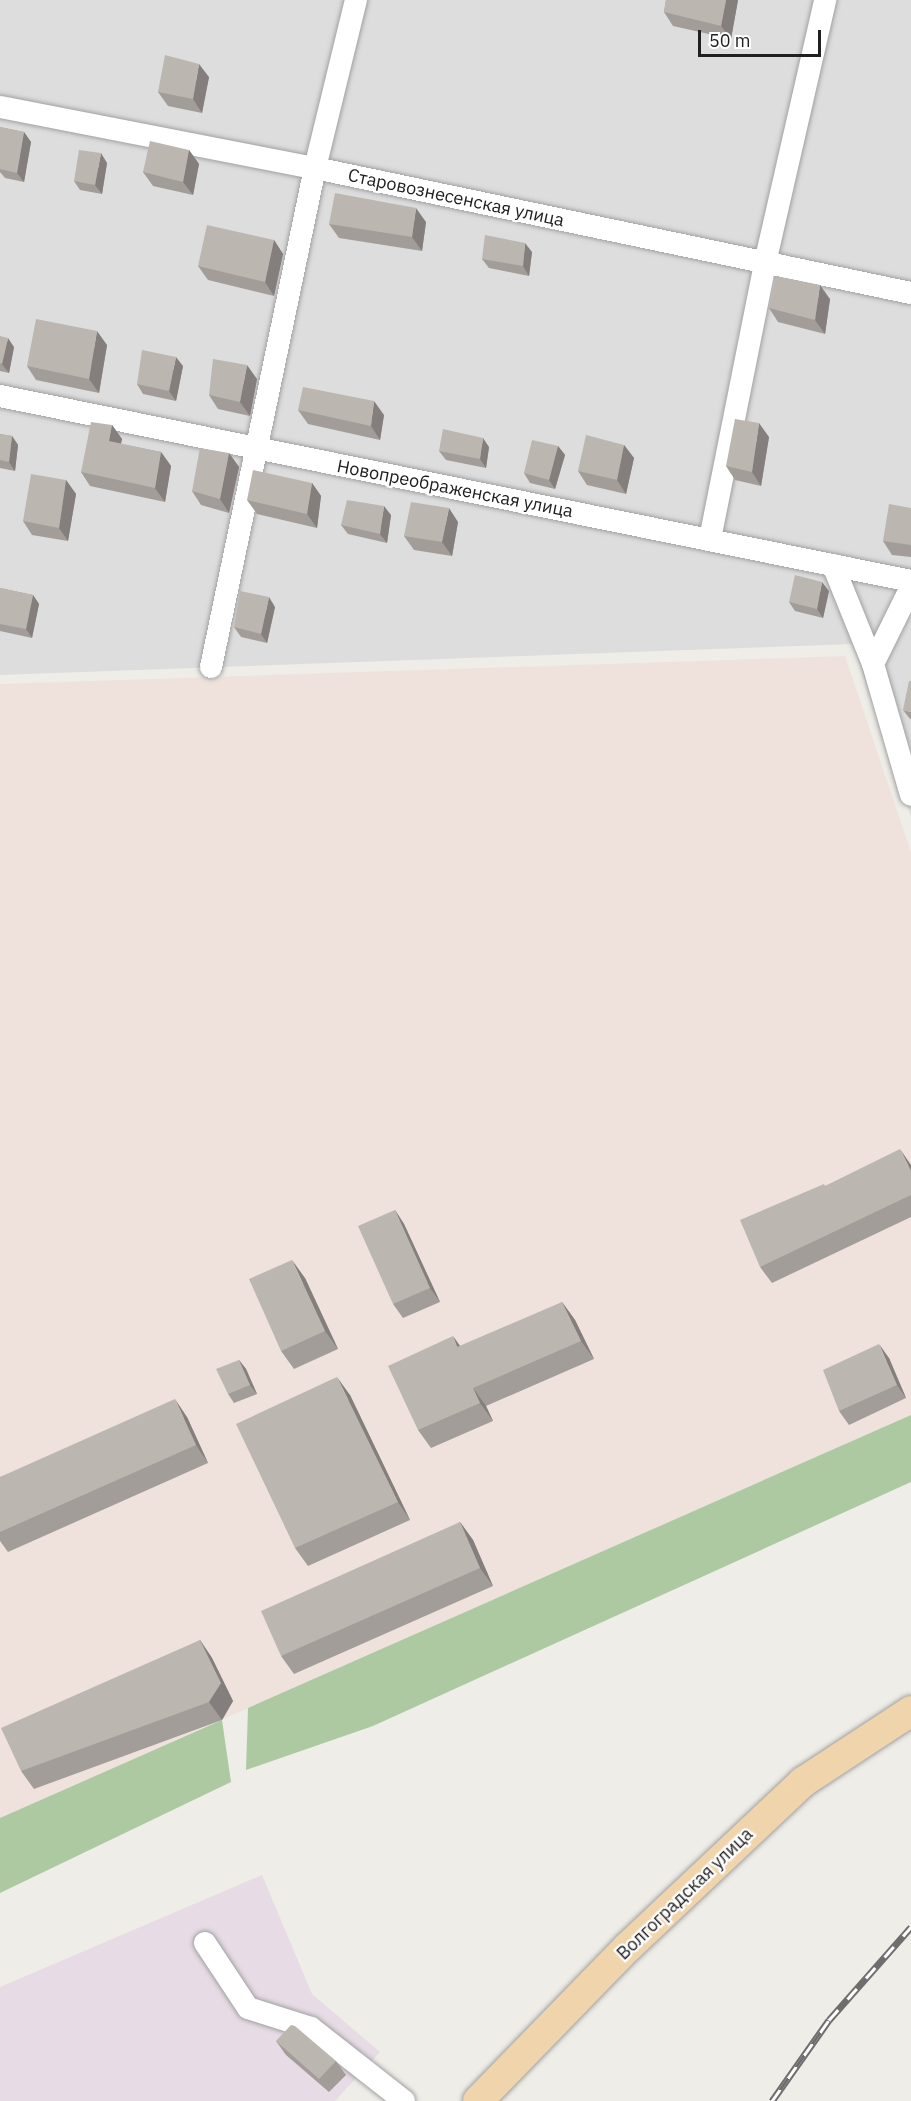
<!DOCTYPE html>
<meta charset="utf-8">
<style>
body{margin:0}
#map{position:relative;width:911px;height:2101px;overflow:hidden;background:#efede8;font-family:"IBM Plex Sans",sans-serif}
div>[style]{position:absolute}
.residential>*{inset:0;background:#dedddd}
.industrial>*{inset:0;background:#e7dbe5}
.military>*{inset:0;background:#efe2dd}
.forest>*{inset:0;background:#acc9a2}
.roads{filter:drop-shadow(0 0 2px #a1a1a1) drop-shadow(0 0 2px #a1a1a1)}
.minor>*{height:22px;margin:-11px;padding:0 11px;transform-origin:11px;border-radius:11px;background:#fff}
.major>*{height:30px;margin:-15px;padding:0 15px;transform-origin:15px;border-radius:15px;background:#f0d5ac}
.rail>*{height:7px;margin-top:-3.5px;transform-origin:0;background:repeating-linear-gradient(90deg,#fff 0 14px,#6e6e6e 0 28px);box-sizing:border-box;border-block:2px solid #6e6e6e}
.wall>*{inset:0;background:#a29d98}
.shaded-wall>*{inset:0;background:#847f7c}
.building>*{inset:0;background:#bcb6b1}
span{translate:-50% -50%;white-space:nowrap;text-align:center;line-height:1.15;-webkit-text-stroke:4.5px #fff;paint-order:stroke}
.street-label{font-size:18px;color:#202020}
.scale{position:absolute;left:698px;top:30px;width:123px;height:27px;box-sizing:border-box;border:3px solid #202020;border-top:0;padding-left:8px;font-size:18px;line-height:21px;white-space:nowrap;color:#202020;-webkit-text-stroke:4px #fff;paint-order:stroke}
</style>
<div id="map">
<div class="residential">
<i style="clip-path:polygon(0 0,911px 0,911px 817px,853px 644px,0 675px)"></i>
</div>
<div class="industrial">
<i style="clip-path:polygon(262px 1875px,312px 1994px,380px 2052px,335px 2101px,0 2101px,0 1987px)"></i>
</div>
<div class="military">
<i style="clip-path:polygon(845px 656px,911px 852px,911px 1415px,0 1818px,0 684px)"></i>
</div>
<div class="forest">
<i style="clip-path:polygon(911px 1415px,911px 1482px,373px 1726px,246px 1770px,248px 1708px)"></i>
<i style="clip-path:polygon(222px 1720px,231px 1782px,0 1893px,0 1818px)"></i>
</div>
<div class="roads">
<div class="minor">
<i style="left:0;top:107px;width:321px;rotate:11deg"></i>
<i style="left:315px;top:168px;width:609px;rotate:11.85deg"></i>
<i style="left:0;top:396px;width:930px;rotate:11.48deg"></i>
<i style="left:710px;top:539px;width:281px;rotate:-78.7deg"></i>
<i style="left:765px;top:263px;width:270px;rotate:-77.1deg"></i>
<i style="left:833px;top:565px;width:107px;rotate:68deg"></i>
<i style="left:873px;top:664px;width:136px;rotate:73.8deg"></i>
<i style="left:873px;top:664px;width:86px;rotate:-63.7deg"></i>
<i style="left:211px;top:667px;width:510px;rotate:-78.23deg"></i>
<i style="left:315px;top:168px;width:173px;rotate:-76.3deg"></i>
<i style="left:205px;top:1943px;width:78px;rotate:56.5deg"></i>
<i style="left:248px;top:2008px;width:66px;rotate:17.6deg"></i>
<i style="left:311px;top:2028px;width:118px;rotate:38.1deg"></i>
</div>
<div class="major">
<i style="left:478px;top:2101px;width:215px;rotate:-45.8deg"></i>
<i style="left:628px;top:1947px;width:241px;rotate:-43.3deg"></i>
<i style="left:803px;top:1782px;width:129px;rotate:-33.3deg"></i>
</div>
</div>
<div class="rail">
<i style="left:772px;top:2101px;width:99px;rotate:-54.9deg"></i>
<i style="left:829px;top:2020px;width:124px;rotate:-48.6deg"></i>
</div>
<div class="wall">
<i style="clip-path:polygon(666px 0,738px 0,731px 39px,673px 26px,664px 12px)"></i>
<i style="clip-path:polygon(209px 77px,202px 113px,168px 106px,158px 92px)"></i>
<i style="clip-path:polygon(0 127px,24px 132px,31px 142px,24px 182px,5px 178px,0 172px)"></i>
<i style="clip-path:polygon(189px 150px,199px 164px,193px 195px,153px 186px,143px 172px)"></i>
<i style="clip-path:polygon(107px 163px,102px 194px,80px 190px,74px 181px)"></i>
<i style="clip-path:polygon(426px 222px,422px 251px,339px 238px,329px 224px)"></i>
<i style="clip-path:polygon(274px 240px,283px 254px,274px 296px,208px 280px,198px 266px)"></i>
<i style="clip-path:polygon(532px 252px,529px 276px,489px 268px,482px 259px)"></i>
<i style="clip-path:polygon(830px 299px,825px 334px,778px 322px,769px 308px)"></i>
<i style="clip-path:polygon(0 336px,14px 347px,9px 373px,0 371px)"></i>
<i style="clip-path:polygon(107px 345px,99px 393px,36px 380px,27px 366px)"></i>
<i style="clip-path:polygon(183px 366px,176px 401px,143px 394px,137px 384px)"></i>
<i style="clip-path:polygon(257px 379px,250px 416px,218px 409px,209px 395px)"></i>
<i style="clip-path:polygon(298px 410px,384px 415px,380px 440px,308px 424px)"></i>
<i style="clip-path:polygon(112px 425px,122px 439px,121px 444px,161px 452px,171px 466px,165px 502px,90px 486px,81px 472px)"></i>
<i style="clip-path:polygon(0 434px,12px 436px,18px 445px,15px 471px,0 468px)"></i>
<i style="clip-path:polygon(769px 437px,761px 486px,735px 480px,726px 466px)"></i>
<i style="clip-path:polygon(624px 445px,634px 458px,626px 494px,587px 485px,578px 471px)"></i>
<i style="clip-path:polygon(558px 446px,565px 455px,555px 489px,530px 483px,524px 473px)"></i>
<i style="clip-path:polygon(489px 447px,486px 468px,446px 460px,439px 451px)"></i>
<i style="clip-path:polygon(229px 453px,239px 467px,229px 513px,201px 505px,192px 491px)"></i>
<i style="clip-path:polygon(66px 480px,76px 494px,68px 541px,32px 535px,23px 521px)"></i>
<i style="clip-path:polygon(312px 483px,321px 496px,317px 528px,257px 514px,247px 500px)"></i>
<i style="clip-path:polygon(911px 508px,911px 557px,892px 555px,883px 541px)"></i>
<i style="clip-path:polygon(391px 515px,387px 543px,348px 534px,341px 525px)"></i>
<i style="clip-path:polygon(458px 522px,452px 556px,414px 550px,404px 536px)"></i>
<i style="clip-path:polygon(0 588px,33px 595px,39px 604px,32px 638px,0 631px)"></i>
<i style="clip-path:polygon(829px 591px,823px 618px,795px 611px,789px 602px)"></i>
<i style="clip-path:polygon(275px 607px,267px 643px,241px 637px,234px 627px)"></i>
<i style="clip-path:polygon(903px 710px,911px 712px,911px 719px,910px 719px)"></i>
<i style="clip-path:polygon(911px 1165px,911px 1217px,772px 1283px,760px 1267px,825px 1186px)"></i>
<i style="clip-path:polygon(395px 1210px,404px 1224px,440px 1302px,403px 1318px,393px 1304px)"></i>
<i style="clip-path:polygon(305px 1278px,338px 1349px,294px 1369px,281px 1351px)"></i>
<i style="clip-path:polygon(562px 1302px,575px 1320px,594px 1359px,486px 1406px,493px 1421px,431px 1448px,418px 1430px)"></i>
<i style="clip-path:polygon(889px 1358px,906px 1398px,849px 1425px,839px 1411px)"></i>
<i style="clip-path:polygon(239px 1360px,246px 1369px,257px 1394px,234px 1403px,228px 1394px)"></i>
<i style="clip-path:polygon(350px 1395px,410px 1520px,308px 1566px,295px 1548px)"></i>
<i style="clip-path:polygon(187px 1417px,208px 1463px,8px 1552px,0 1541px,0 1477px)"></i>
<i style="clip-path:polygon(460px 1522px,473px 1540px,493px 1586px,294px 1674px,281px 1656px)"></i>
<i style="clip-path:polygon(200px 1640px,212px 1658px,233px 1701px,222px 1720px,34px 1789px,21px 1771px)"></i>
<i style="clip-path:polygon(276px 2041px,336px 2061px,346px 2075px,329px 2092px,286px 2055px)"></i>
</div>
<div class="shaded-wall">
<i style="clip-path:polygon(726px 0,738px 0,731px 39px,721px 26px)"></i>
<i style="clip-path:polygon(199px 64px,209px 77px,202px 113px,193px 99px)"></i>
<i style="clip-path:polygon(24px 132px,31px 142px,24px 182px,17px 173px)"></i>
<i style="clip-path:polygon(189px 150px,199px 164px,193px 195px,183px 182px)"></i>
<i style="clip-path:polygon(101px 153px,107px 163px,102px 194px,95px 185px)"></i>
<i style="clip-path:polygon(416px 208px,426px 222px,422px 251px,412px 237px)"></i>
<i style="clip-path:polygon(274px 240px,283px 254px,274px 296px,265px 282px)"></i>
<i style="clip-path:polygon(525px 243px,532px 252px,529px 276px,523px 266px)"></i>
<i style="clip-path:polygon(820px 285px,830px 299px,825px 334px,815px 320px)"></i>
<i style="clip-path:polygon(97px 331px,107px 345px,99px 393px,89px 379px)"></i>
<i style="clip-path:polygon(8px 338px,14px 347px,9px 373px,2px 364px)"></i>
<i style="clip-path:polygon(176px 357px,183px 366px,176px 401px,169px 391px)"></i>
<i style="clip-path:polygon(247px 365px,257px 379px,250px 416px,240px 402px)"></i>
<i style="clip-path:polygon(374px 401px,384px 415px,380px 440px,371px 426px)"></i>
<i style="clip-path:polygon(759px 423px,769px 437px,761px 486px,752px 472px)"></i>
<i style="clip-path:polygon(112px 425px,122px 439px,118px 455px,109px 441px)"></i>
<i style="clip-path:polygon(12px 436px,18px 445px,15px 471px,9px 462px)"></i>
<i style="clip-path:polygon(483px 438px,489px 447px,486px 468px,480px 459px)"></i>
<i style="clip-path:polygon(624px 445px,634px 458px,626px 494px,617px 480px)"></i>
<i style="clip-path:polygon(558px 446px,565px 455px,555px 489px,549px 480px)"></i>
<i style="clip-path:polygon(161px 452px,171px 466px,165px 502px,155px 488px)"></i>
<i style="clip-path:polygon(229px 453px,239px 467px,229px 513px,220px 499px)"></i>
<i style="clip-path:polygon(66px 480px,76px 494px,68px 541px,59px 528px)"></i>
<i style="clip-path:polygon(312px 483px,321px 496px,317px 528px,307px 514px)"></i>
<i style="clip-path:polygon(384px 506px,391px 515px,387px 543px,380px 534px)"></i>
<i style="clip-path:polygon(449px 508px,458px 522px,452px 556px,442px 542px)"></i>
<i style="clip-path:polygon(822px 582px,829px 591px,823px 618px,817px 609px)"></i>
<i style="clip-path:polygon(33px 595px,39px 604px,32px 638px,26px 629px)"></i>
<i style="clip-path:polygon(269px 597px,275px 607px,267px 643px,261px 634px)"></i>
<i style="clip-path:polygon(900px 1149px,911px 1165px,911px 1171px)"></i>
<i style="clip-path:polygon(395px 1210px,404px 1224px,440px 1302px,430px 1288px)"></i>
<i style="clip-path:polygon(292px 1260px,305px 1278px,338px 1349px,325px 1331px)"></i>
<i style="clip-path:polygon(562px 1302px,575px 1320px,594px 1359px,581px 1341px)"></i>
<i style="clip-path:polygon(453px 1336px,466px 1354px,457px 1347px)"></i>
<i style="clip-path:polygon(879px 1344px,889px 1358px,906px 1398px,897px 1385px)"></i>
<i style="clip-path:polygon(239px 1360px,246px 1369px,257px 1394px,250px 1385px)"></i>
<i style="clip-path:polygon(337px 1377px,350px 1395px,410px 1520px,398px 1502px)"></i>
<i style="clip-path:polygon(473px 1388px,486px 1406px,493px 1421px,480px 1403px)"></i>
<i style="clip-path:polygon(175px 1399px,187px 1417px,208px 1463px,196px 1445px)"></i>
<i style="clip-path:polygon(460px 1522px,473px 1540px,493px 1586px,480px 1568px)"></i>
<i style="clip-path:polygon(200px 1640px,212px 1658px,233px 1701px,222px 1720px,209px 1702px)"></i>
</div>
<div class="building">
<i style="clip-path:polygon(666px 0,726px 0,721px 26px,664px 12px)"></i>
<i style="clip-path:polygon(165px 55px,199px 64px,193px 99px,158px 92px)"></i>
<i style="clip-path:polygon(0 127px,24px 132px,17px 173px,0 169px)"></i>
<i style="clip-path:polygon(150px 141px,189px 150px,183px 182px,143px 172px)"></i>
<i style="clip-path:polygon(79px 150px,101px 153px,95px 185px,74px 181px)"></i>
<i style="clip-path:polygon(335px 193px,416px 208px,412px 237px,329px 224px)"></i>
<i style="clip-path:polygon(207px 225px,274px 240px,265px 282px,198px 266px)"></i>
<i style="clip-path:polygon(485px 235px,525px 243px,523px 266px,482px 259px)"></i>
<i style="clip-path:polygon(776px 276px,820px 285px,815px 320px,769px 308px)"></i>
<i style="clip-path:polygon(36px 319px,97px 331px,89px 379px,27px 366px)"></i>
<i style="clip-path:polygon(0 336px,8px 338px,2px 364px,0 363px)"></i>
<i style="clip-path:polygon(142px 350px,176px 357px,169px 391px,137px 384px)"></i>
<i style="clip-path:polygon(213px 359px,247px 365px,240px 402px,209px 395px)"></i>
<i style="clip-path:polygon(303px 387px,374px 401px,371px 426px,298px 410px)"></i>
<i style="clip-path:polygon(735px 419px,759px 423px,752px 472px,726px 466px)"></i>
<i style="clip-path:polygon(91px 422px,112px 425px,109px 441px,161px 452px,155px 488px,81px 472px)"></i>
<i style="clip-path:polygon(443px 429px,483px 438px,480px 459px,439px 451px)"></i>
<i style="clip-path:polygon(0 434px,12px 436px,9px 462px,0 460px)"></i>
<i style="clip-path:polygon(586px 435px,624px 445px,617px 480px,578px 471px)"></i>
<i style="clip-path:polygon(532px 440px,558px 446px,549px 480px,524px 473px)"></i>
<i style="clip-path:polygon(200px 448px,229px 453px,220px 499px,192px 491px)"></i>
<i style="clip-path:polygon(253px 470px,312px 483px,307px 514px,247px 500px)"></i>
<i style="clip-path:polygon(31px 474px,66px 480px,59px 528px,23px 521px)"></i>
<i style="clip-path:polygon(347px 500px,384px 506px,380px 534px,341px 525px)"></i>
<i style="clip-path:polygon(411px 502px,449px 508px,442px 542px,404px 536px)"></i>
<i style="clip-path:polygon(889px 504px,911px 508px,911px 545px,883px 541px)"></i>
<i style="clip-path:polygon(795px 575px,822px 582px,817px 609px,789px 602px)"></i>
<i style="clip-path:polygon(0 588px,33px 595px,26px 629px,0 624px)"></i>
<i style="clip-path:polygon(240px 591px,269px 597px,261px 634px,234px 627px)"></i>
<i style="clip-path:polygon(909px 681px,911px 681px,911px 712px,903px 710px)"></i>
<i style="clip-path:polygon(900px 1149px,911px 1171px,911px 1195px,760px 1267px,740px 1220px,824px 1184px,825px 1186px)"></i>
<i style="clip-path:polygon(395px 1210px,430px 1288px,393px 1304px,358px 1226px)"></i>
<i style="clip-path:polygon(292px 1260px,325px 1331px,281px 1351px,249px 1279px)"></i>
<i style="clip-path:polygon(562px 1302px,581px 1341px,473px 1388px,480px 1403px,418px 1430px,388px 1366px,453px 1336px,457px 1347px)"></i>
<i style="clip-path:polygon(879px 1344px,897px 1385px,839px 1411px,823px 1370px)"></i>
<i style="clip-path:polygon(239px 1360px,250px 1385px,228px 1394px,216px 1369px)"></i>
<i style="clip-path:polygon(337px 1377px,398px 1502px,295px 1548px,236px 1424px)"></i>
<i style="clip-path:polygon(175px 1399px,196px 1445px,0 1532px,0 1477px)"></i>
<i style="clip-path:polygon(460px 1522px,480px 1568px,281px 1656px,261px 1611px)"></i>
<i style="clip-path:polygon(200px 1640px,221px 1683px,209px 1702px,21px 1771px,1px 1728px)"></i>
<i style="clip-path:polygon(291px 2025px,295px 2026px,336px 2061px,319px 2079px,276px 2041px)"></i>
</div>
<div class="street-label">
<span style="left:456px;top:198px;rotate:12deg">Старовознесенская улица</span>
<span style="left:455px;top:489px;rotate:11deg">Новопреображенская улица</span>
<span style="left:685px;top:1894px;rotate:-44deg">Волгоградская улица</span>
</div>
<div class="scale">50 m</div>
</div>
